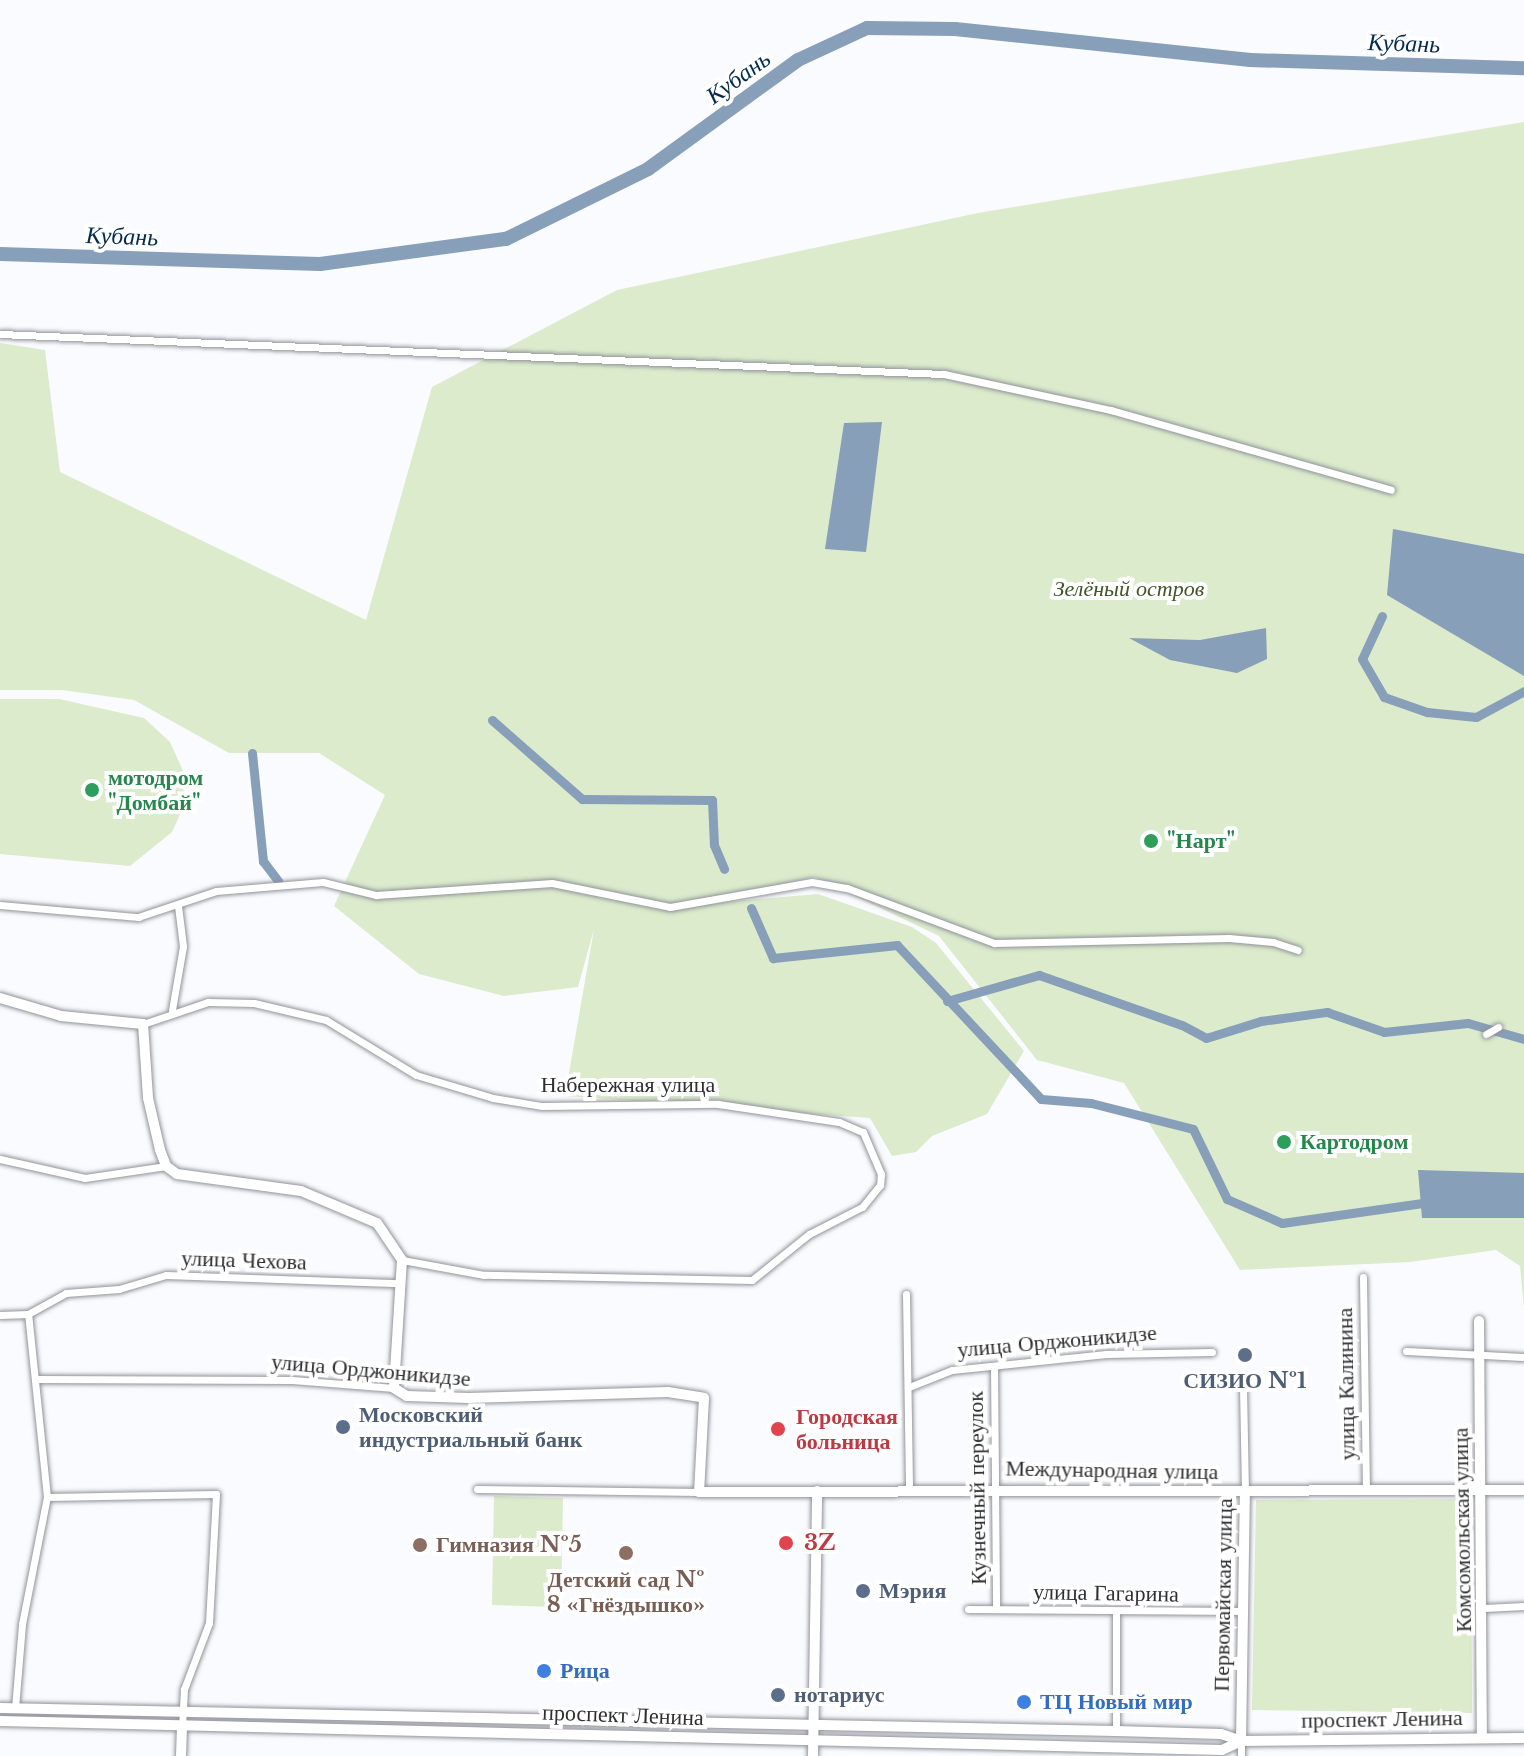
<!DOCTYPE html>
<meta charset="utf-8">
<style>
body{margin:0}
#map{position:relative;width:1524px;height:1756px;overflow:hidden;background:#fafbfe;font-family:"Libre Baskerville",serif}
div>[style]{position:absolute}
.green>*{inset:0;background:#dbebcc}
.water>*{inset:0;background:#879fb8}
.canal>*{height:9px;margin:-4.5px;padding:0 4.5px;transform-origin:4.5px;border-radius:4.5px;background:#879fb8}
.river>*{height:14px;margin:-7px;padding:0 7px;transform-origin:7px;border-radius:7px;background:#879fb8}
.roads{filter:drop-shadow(0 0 2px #90939a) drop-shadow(0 0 2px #90939a)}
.street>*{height:7px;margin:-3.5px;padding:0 3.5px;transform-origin:3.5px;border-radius:3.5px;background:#fff}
.secondary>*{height:10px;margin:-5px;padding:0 5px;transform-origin:5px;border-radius:5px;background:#fff}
.dots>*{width:22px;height:22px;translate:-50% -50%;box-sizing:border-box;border:4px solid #fff;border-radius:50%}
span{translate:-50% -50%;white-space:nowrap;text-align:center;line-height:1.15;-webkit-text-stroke:8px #fff;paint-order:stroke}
.park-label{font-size:22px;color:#405627;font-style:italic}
.leisure-label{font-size:22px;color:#27864d;font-weight:700}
.left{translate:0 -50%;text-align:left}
.street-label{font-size:22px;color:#2e2f31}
.service-label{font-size:22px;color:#4e5e75;font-weight:700}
.health-label{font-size:22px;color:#be3a42;font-weight:700}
.education-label{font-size:22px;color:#785e54;font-weight:700}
.shop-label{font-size:22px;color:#366cbe;font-weight:700}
.water-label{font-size:24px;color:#022b4e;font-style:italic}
</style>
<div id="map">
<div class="green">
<i style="clip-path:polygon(1524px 122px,1524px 1307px,1520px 1266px,1496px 1250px,1410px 1262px,1240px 1270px,1124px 1083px,1037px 1060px,939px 936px,815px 877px,687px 905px,818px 894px,912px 927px,936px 943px,1024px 1051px,987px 1114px,932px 1136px,916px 1152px,892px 1156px,870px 1118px,565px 1096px,594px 929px,578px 987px,504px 996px,419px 974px,334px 906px,385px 795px,319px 753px,229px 753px,134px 700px,62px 690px,0 690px,0 343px,45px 350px,60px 472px,366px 620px,432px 387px,617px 290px,978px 213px)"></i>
<i style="clip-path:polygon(0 699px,59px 699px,144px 718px,170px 742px,184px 773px,183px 808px,172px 832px,130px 866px,0 854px)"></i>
<i style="clip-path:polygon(494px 1496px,563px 1498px,561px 1607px,492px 1605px)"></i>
<i style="clip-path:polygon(1471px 1499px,1472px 1713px,1252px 1710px,1256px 1500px)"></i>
</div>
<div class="water">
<i style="clip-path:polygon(882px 422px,866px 552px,825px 549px,844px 423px)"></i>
<i style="clip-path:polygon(1393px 529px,1524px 554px,1524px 676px,1387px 595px)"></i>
<i style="clip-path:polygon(1266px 628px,1267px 659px,1237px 673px,1170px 660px,1129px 638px,1200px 640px)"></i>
<i style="clip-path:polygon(1418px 1170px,1524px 1173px,1524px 1218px,1422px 1218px)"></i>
</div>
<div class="canal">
<i style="left:1382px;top:616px;width:47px;rotate:114.9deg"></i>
<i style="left:1362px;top:659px;width:44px;rotate:59.9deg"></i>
<i style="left:1384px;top:697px;width:46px;rotate:19.2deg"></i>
<i style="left:1427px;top:712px;width:49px;rotate:5.8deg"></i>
<i style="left:1476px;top:717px;width:55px;rotate:-28.4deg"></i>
<i style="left:492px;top:720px;width:120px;rotate:41.3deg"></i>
<i style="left:582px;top:799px;width:130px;rotate:0.4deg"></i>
<i style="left:712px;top:800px;width:45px;rotate:87.5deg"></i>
<i style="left:714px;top:845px;width:26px;rotate:67deg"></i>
<i style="left:252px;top:753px;width:109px;rotate:84.2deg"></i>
<i style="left:263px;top:861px;width:26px;rotate:53deg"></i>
<i style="left:751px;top:908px;width:55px;rotate:66.3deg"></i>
<i style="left:773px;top:958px;width:125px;rotate:-6deg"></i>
<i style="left:897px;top:945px;width:211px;rotate:46.9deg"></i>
<i style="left:1041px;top:1099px;width:50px;rotate:4.6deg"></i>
<i style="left:1091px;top:1103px;width:105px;rotate:14.3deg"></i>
<i style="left:1193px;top:1129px;width:78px;rotate:64.1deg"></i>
<i style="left:1227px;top:1199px;width:60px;rotate:23.6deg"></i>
<i style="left:1282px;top:1223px;width:149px;rotate:-8.1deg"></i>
<i style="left:947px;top:1001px;width:96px;rotate:-15.8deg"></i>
<i style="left:1039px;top:975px;width:151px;rotate:19.3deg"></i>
<i style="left:1182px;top:1025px;width:27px;rotate:28deg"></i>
<i style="left:1206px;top:1038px;width:58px;rotate:-17.2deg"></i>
<i style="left:1261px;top:1021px;width:67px;rotate:-7.8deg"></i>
<i style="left:1327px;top:1012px;width:60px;rotate:19.3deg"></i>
<i style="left:1384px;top:1032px;width:84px;rotate:-6.1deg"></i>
<i style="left:1468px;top:1023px;width:58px;rotate:15.9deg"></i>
</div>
<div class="river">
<i style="left:0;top:254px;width:320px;rotate:1.8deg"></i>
<i style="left:320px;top:264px;width:188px;rotate:-7.7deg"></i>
<i style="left:506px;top:239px;width:158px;rotate:-26.2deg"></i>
<i style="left:648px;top:169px;width:185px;rotate:-36deg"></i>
<i style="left:798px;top:60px;width:76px;rotate:-24.9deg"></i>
<i style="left:867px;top:28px;width:88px;rotate:0.7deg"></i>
<i style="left:955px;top:29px;width:297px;rotate:6deg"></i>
<i style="left:1250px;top:60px;width:274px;rotate:1.7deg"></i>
</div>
<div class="roads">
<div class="street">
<i style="left:0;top:334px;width:945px;rotate:2.43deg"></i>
<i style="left:944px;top:374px;width:171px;rotate:12.2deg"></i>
<i style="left:1111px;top:410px;width:291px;rotate:15.9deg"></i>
<i style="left:0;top:905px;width:139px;rotate:5deg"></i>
<i style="left:138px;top:917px;width:82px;rotate:-18.4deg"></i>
<i style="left:216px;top:891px;width:107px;rotate:-4.8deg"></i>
<i style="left:323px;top:882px;width:55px;rotate:13.8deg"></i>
<i style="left:376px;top:895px;width:176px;rotate:-3.9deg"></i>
<i style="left:552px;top:883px;width:120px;rotate:11.5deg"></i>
<i style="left:670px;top:907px;width:144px;rotate:-10deg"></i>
<i style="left:812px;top:882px;width:36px;rotate:10deg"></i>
<i style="left:847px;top:888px;width:157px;rotate:20.5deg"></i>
<i style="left:994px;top:943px;width:235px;rotate:-1.2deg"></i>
<i style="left:1229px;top:938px;width:44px;rotate:5.2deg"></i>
<i style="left:1273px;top:942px;width:26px;rotate:18deg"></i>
<i style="left:172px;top:1010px;width:65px;rotate:-80.2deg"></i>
<i style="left:183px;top:946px;width:40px;rotate:-97.1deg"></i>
<i style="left:143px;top:1024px;width:69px;rotate:-18.7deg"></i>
<i style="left:208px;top:1002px;width:46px;rotate:1.2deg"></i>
<i style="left:254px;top:1003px;width:74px;rotate:13.3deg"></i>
<i style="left:326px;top:1020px;width:105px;rotate:31.4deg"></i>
<i style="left:416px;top:1075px;width:80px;rotate:16.6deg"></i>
<i style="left:493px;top:1098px;width:50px;rotate:9.3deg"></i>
<i style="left:542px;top:1106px;width:176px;rotate:-0.7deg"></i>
<i style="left:718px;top:1104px;width:122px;rotate:8.5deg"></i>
<i style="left:839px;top:1122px;width:26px;rotate:23deg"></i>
<i style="left:863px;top:1132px;width:46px;rotate:66.8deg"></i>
<i style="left:881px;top:1174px;width:11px;rotate:95deg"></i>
<i style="left:880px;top:1185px;width:28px;rotate:129deg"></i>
<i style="left:862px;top:1207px;width:59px;rotate:153deg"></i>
<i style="left:809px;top:1234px;width:73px;rotate:141.1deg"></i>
<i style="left:752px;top:1280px;width:268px;rotate:-178.9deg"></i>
<i style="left:484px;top:1275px;width:83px;rotate:-169.6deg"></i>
<i style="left:1486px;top:1034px;width:14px;rotate:-30deg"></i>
<i style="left:0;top:1159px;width:87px;rotate:12.6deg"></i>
<i style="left:85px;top:1178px;width:82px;rotate:-8.4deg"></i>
<i style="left:1363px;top:1277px;width:214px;rotate:89.2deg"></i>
<i style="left:906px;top:1294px;width:194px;rotate:89.1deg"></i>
<i style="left:0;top:1315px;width:28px;rotate:-2deg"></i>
<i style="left:28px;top:1314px;width:43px;rotate:-28.9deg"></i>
<i style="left:66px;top:1293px;width:53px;rotate:-4.3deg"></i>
<i style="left:119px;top:1289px;width:49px;rotate:-16.6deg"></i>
<i style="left:166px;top:1275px;width:233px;rotate:2deg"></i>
<i style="left:1406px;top:1351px;width:118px;rotate:2.9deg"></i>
<i style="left:994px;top:1366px;width:243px;rotate:89.5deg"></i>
<i style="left:35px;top:1379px;width:257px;rotate:0.2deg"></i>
<i style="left:292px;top:1380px;width:102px;rotate:4.5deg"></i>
<i style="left:909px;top:1387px;width:46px;rotate:-21.6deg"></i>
<i style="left:952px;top:1370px;width:155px;rotate:-5.9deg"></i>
<i style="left:1106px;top:1354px;width:106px;rotate:-1.1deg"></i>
<i style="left:1243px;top:1387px;width:104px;rotate:88.9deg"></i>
<i style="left:477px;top:1489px;width:222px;rotate:0.8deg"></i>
<i style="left:47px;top:1497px;width:169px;rotate:-1deg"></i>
<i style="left:216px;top:1494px;width:129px;rotate:93.1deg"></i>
<i style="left:209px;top:1623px;width:71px;rotate:110.7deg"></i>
<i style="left:184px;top:1689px;width:37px;rotate:93deg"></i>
<i style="left:1484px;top:1608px;width:40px;rotate:-2.9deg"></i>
<i style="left:968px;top:1609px;width:275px;rotate:0.4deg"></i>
<i style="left:15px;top:1708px;width:84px;rotate:-85.2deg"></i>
<i style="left:22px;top:1624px;width:129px;rotate:-78.9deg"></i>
<i style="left:47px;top:1497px;width:184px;rotate:-95.9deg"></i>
<i style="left:1116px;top:1731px;width:119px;rotate:-90deg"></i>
<i style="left:1241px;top:1756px;width:15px;rotate:-90deg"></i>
</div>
<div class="secondary">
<i style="left:0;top:998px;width:64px;rotate:16.4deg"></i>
<i style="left:61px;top:1016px;width:82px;rotate:5.6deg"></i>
<i style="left:143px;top:1024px;width:74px;rotate:86.1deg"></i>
<i style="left:148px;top:1098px;width:53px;rotate:77deg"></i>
<i style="left:160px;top:1150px;width:17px;rotate:69deg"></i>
<i style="left:166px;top:1166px;width:14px;rotate:36deg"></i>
<i style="left:177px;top:1174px;width:125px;rotate:7.8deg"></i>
<i style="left:301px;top:1191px;width:82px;rotate:22.8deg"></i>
<i style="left:377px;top:1223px;width:45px;rotate:56deg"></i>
<i style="left:402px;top:1260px;width:128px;rotate:93.6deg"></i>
<i style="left:394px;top:1388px;width:15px;rotate:32deg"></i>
<i style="left:407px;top:1396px;width:62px;rotate:1.8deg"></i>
<i style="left:469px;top:1398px;width:199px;rotate:-1.7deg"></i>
<i style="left:668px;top:1392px;width:36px;rotate:9deg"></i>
<i style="left:704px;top:1398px;width:94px;rotate:93deg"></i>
<i style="left:699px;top:1492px;width:825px;rotate:-0.14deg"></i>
<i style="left:1479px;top:1321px;width:417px;rotate:89.6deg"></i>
<i style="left:0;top:1708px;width:1116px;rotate:1.18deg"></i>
<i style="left:1116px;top:1731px;width:105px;rotate:1.6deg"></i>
<i style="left:1221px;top:1734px;width:21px;rotate:19deg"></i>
<i style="left:1241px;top:1741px;width:283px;rotate:-0.6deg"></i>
<i style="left:0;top:1721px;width:1222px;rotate:1.36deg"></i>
<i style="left:1222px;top:1750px;width:21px;rotate:-25deg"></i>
<i style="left:1241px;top:1741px;width:250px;rotate:-89.1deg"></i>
<i style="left:181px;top:1756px;width:30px;rotate:-88deg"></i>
<i style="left:813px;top:1756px;width:265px;rotate:-89.1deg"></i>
</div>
</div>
<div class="dots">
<i style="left:92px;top:790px;background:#2e9e5b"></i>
<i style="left:1151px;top:841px;background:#2e9e5b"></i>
<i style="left:1284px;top:1142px;background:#2e9e5b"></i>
<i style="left:1245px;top:1355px;background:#5c6f8a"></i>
<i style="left:343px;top:1427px;background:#5c6f8a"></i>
<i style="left:778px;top:1429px;background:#e0444e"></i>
<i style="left:786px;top:1543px;background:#e0444e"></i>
<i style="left:420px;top:1545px;background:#8d6e63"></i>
<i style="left:626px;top:1553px;background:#8d6e63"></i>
<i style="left:863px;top:1591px;background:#5c6f8a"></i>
<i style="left:544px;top:1671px;background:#3f7fe0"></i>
<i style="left:778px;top:1695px;background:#5c6f8a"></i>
<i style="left:1024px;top:1702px;background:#3f7fe0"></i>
</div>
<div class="park-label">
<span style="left:1129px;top:589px">Зелёный остров</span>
</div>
<div class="leisure-label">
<span class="left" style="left:108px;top:790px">мотодром<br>"Домбай"</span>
<span class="left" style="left:1167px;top:841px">"Нарт"</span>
<span class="left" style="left:1300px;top:1142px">Картодром</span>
</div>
<div class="street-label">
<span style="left:628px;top:1085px">Набережная улица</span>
<span style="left:244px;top:1260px;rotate:2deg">улица Чехова</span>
<span style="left:1057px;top:1341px;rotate:-5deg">улица Орджоникидзе</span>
<span style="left:371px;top:1370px;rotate:5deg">улица Орджоникидзе</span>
<span style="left:1346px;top:1384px;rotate:-91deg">улица Калинина</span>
<span style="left:1112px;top:1470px;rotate:1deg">Международная улица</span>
<span style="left:977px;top:1488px;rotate:-91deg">Кузнечный переулок</span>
<span style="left:1462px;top:1530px;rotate:-91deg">Комсомольская улица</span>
<span style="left:1106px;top:1593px;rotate:1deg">улица Гагарина</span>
<span style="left:1223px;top:1595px;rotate:-89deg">Первомайская улица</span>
<span style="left:623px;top:1715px;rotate:2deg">проспект Ленина</span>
<span style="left:1382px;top:1719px;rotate:-1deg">проспект Ленина</span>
</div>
<div class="service-label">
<span style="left:1245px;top:1381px">СИЗИО №1</span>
<span class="left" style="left:359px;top:1427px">Московский<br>индустриальный банк</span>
<span class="left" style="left:879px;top:1591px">Мэрия</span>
<span class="left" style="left:794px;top:1695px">нотариус</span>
</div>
<div class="health-label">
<span class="left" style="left:796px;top:1429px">Городская<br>больница</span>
<span class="left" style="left:804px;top:1543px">3Z</span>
</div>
<div class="education-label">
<span class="left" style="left:436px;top:1545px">Гимназия №5</span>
<span style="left:626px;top:1592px">Детский сад №<br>8 «Гнёздышко»</span>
</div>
<div class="shop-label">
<span class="left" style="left:560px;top:1671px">Рица</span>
<span class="left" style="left:1040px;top:1702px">ТЦ Новый мир</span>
</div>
<div class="water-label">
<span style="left:1404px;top:43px;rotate:2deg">Кубань</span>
<span style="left:738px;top:77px;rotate:-36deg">Кубань</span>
<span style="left:122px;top:236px;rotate:2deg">Кубань</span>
</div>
</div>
